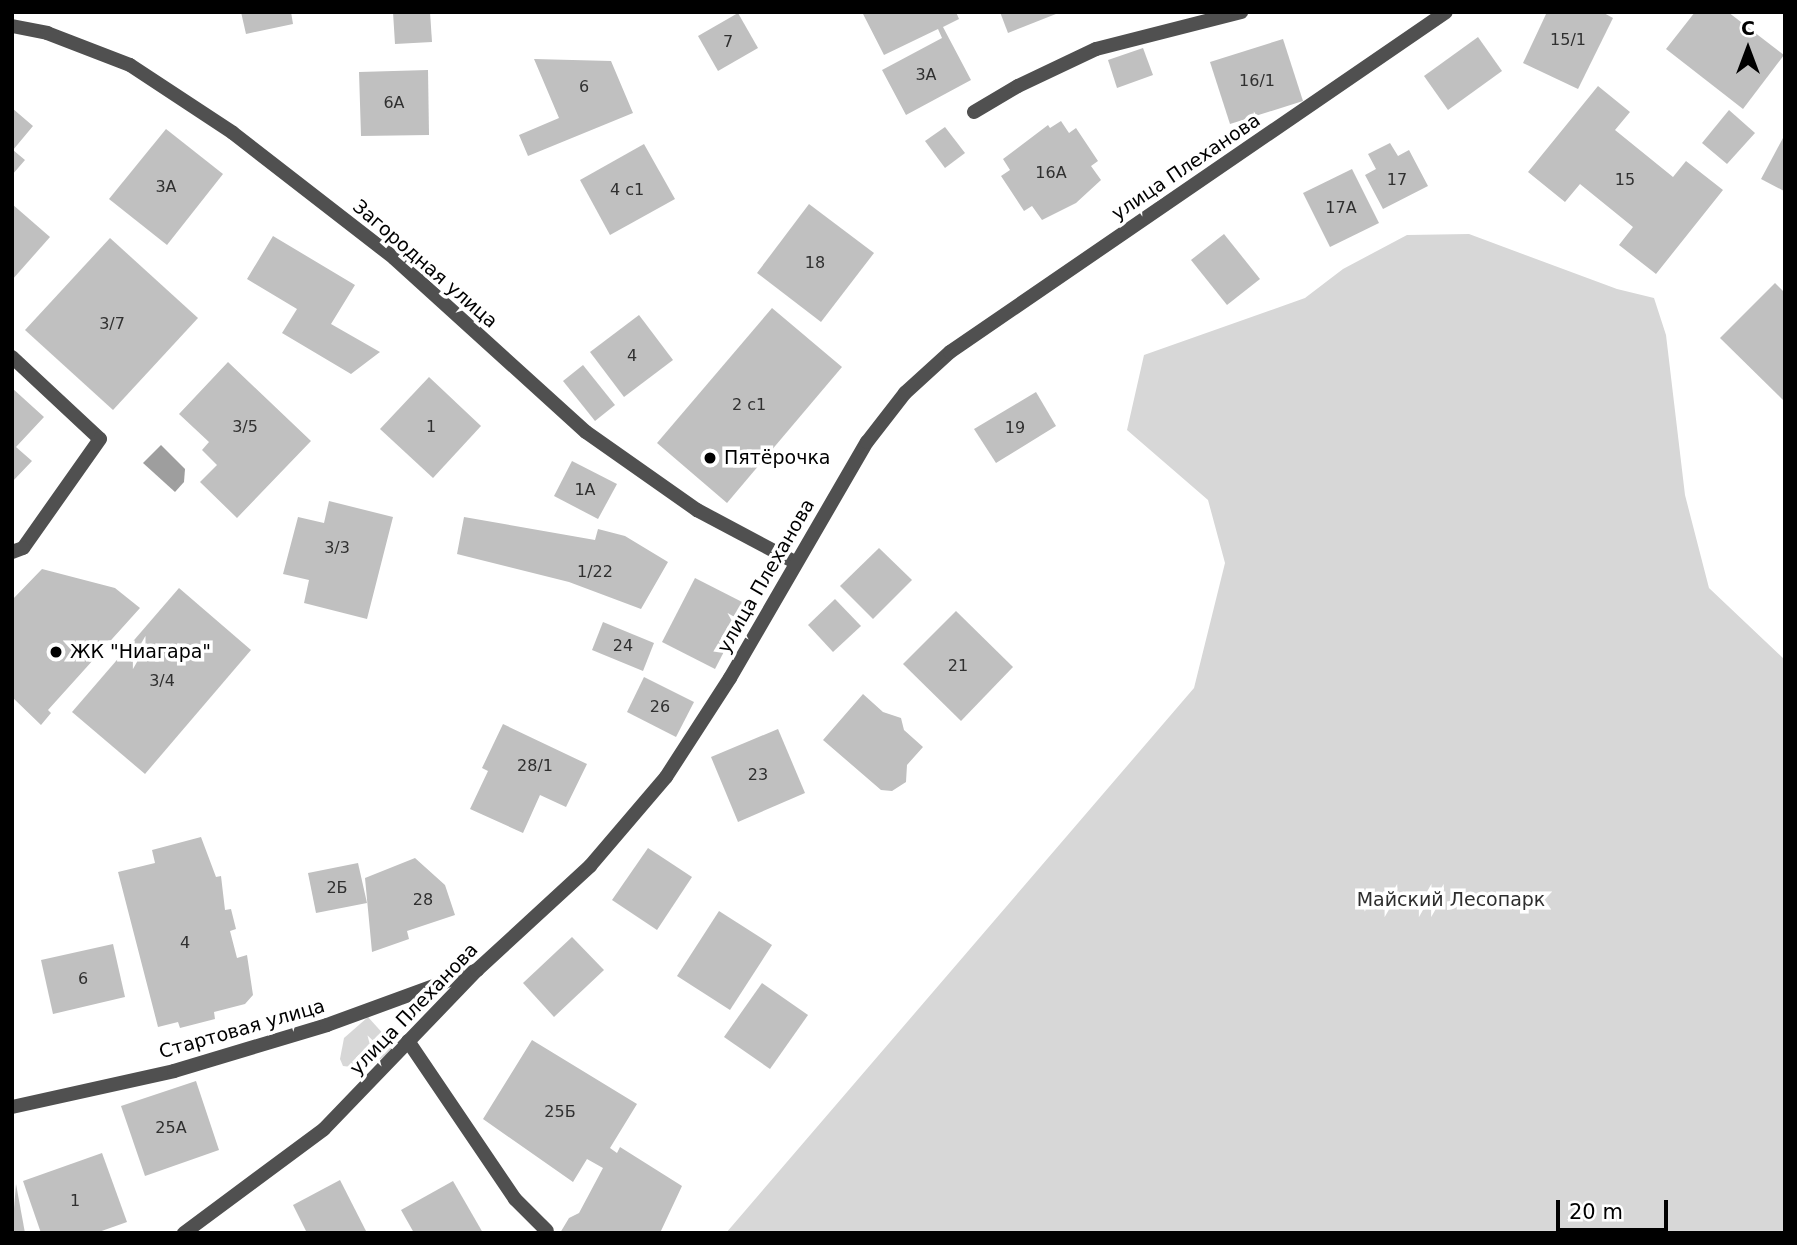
<!DOCTYPE html>
<meta charset="utf-8">
<style>
body{margin:0}
#map{position:relative;width:1797px;height:1245px;overflow:hidden;background:#fff;font-family:"DejaVu Sans",sans-serif}
div>[style]{position:absolute}
.green>*{inset:0;background:#d7d7d7}
.water>*{inset:0;background:#9e9e9e}
.building>*{inset:0;background:#c0c0c0}
.service>*{height:14px;margin:-7px;padding:0 7px;transform-origin:7px;border-radius:7px;background:#505050}
.minor>*{height:14px;margin:-7px;padding:0 7px;transform-origin:7px;border-radius:7px;background:#505050}
.tertiary>*{height:14px;margin:-7px;padding:0 7px;transform-origin:7px;border-radius:7px;background:#505050}
.dots>*{width:19px;height:19px;translate:-50% -50%;box-sizing:border-box;border:4px solid #fff;border-radius:50%}
span{translate:-50% -50%;white-space:nowrap;text-align:center;line-height:1.15;-webkit-text-stroke:7px #fff;paint-order:stroke}
.number-label{font-size:16px;color:#303030}
.number-label span{-webkit-text-stroke-width:0}
.street-label{font-size:19px;color:#000}
.poi-label{font-size:19px;color:#000}
.left{translate:0 -50%;text-align:left}
.park-label{font-size:19px;color:#2e2e2e}
.frame{position:absolute;inset:0;border:14px solid #000;pointer-events:none}
.north{position:absolute;left:1713px;top:14px;width:70px;height:70px;-webkit-text-stroke:5px #fff;paint-order:stroke;rotate:0deg;font-size:19px;font-weight:700;line-height:28px;text-align:center;color:#000}
.north::after{content:'';display:block;margin:auto;width:24px;height:32px;background:#000;clip-path:polygon(50% 0,100% 100%,50% 72%,0 100%)}
.scale{position:absolute;left:1556px;top:1200px;width:112px;height:32px;box-sizing:border-box;border:4px solid #000;border-top:0;padding-left:9px;font-size:21px;line-height:24px;white-space:nowrap;color:#000;-webkit-text-stroke:5px #fff;paint-order:stroke}
</style>
<div id="map">
<div class="green">
<i style="clip-path:polygon(1469px 234px,1617px 289px,1654px 298px,1666px 335px,1685px 495px,1709px 588px,1785px 660px,1785px 1233px,726px 1233px,1194px 688px,1225px 563px,1208px 500px,1127px 430px,1144px 355px,1305px 298px,1343px 269px,1407px 235px)"></i>
<i style="clip-path:polygon(368px 1017px,396px 1048px,367px 1069px,343px 1066px,340px 1059px,344px 1038px)"></i>
</div>
<div class="water">
<i style="clip-path:polygon(161px 445px,185px 469px,184px 482px,175px 492px,143px 463px)"></i>
</div>
<div class="building">
<i style="clip-path:polygon(241px 12px,291px 12px,293px 24px,246px 34px)"></i>
<i style="clip-path:polygon(393px 12px,430px 12px,432px 42px,395px 44px)"></i>
<i style="clip-path:polygon(862px 12px,956px 12px,959px 19px,943px 27px,971px 80px,906px 115px,882px 70px,942px 38px,938px 29px,884px 55px)"></i>
<i style="clip-path:polygon(1000px 12px,1061px 12px,1008px 33px)"></i>
<i style="clip-path:polygon(1547px 12px,1602px 12px,1613px 18px,1578px 89px,1523px 63px)"></i>
<i style="clip-path:polygon(1695px 12px,1728px 12px,1784px 55px,1743px 109px,1666px 49px)"></i>
<i style="clip-path:polygon(738px 13px,758px 48px,718px 71px,698px 36px)"></i>
<i style="clip-path:polygon(1478px 37px,1502px 71px,1448px 110px,1424px 76px)"></i>
<i style="clip-path:polygon(1283px 39px,1303px 101px,1230px 124px,1210px 62px)"></i>
<i style="clip-path:polygon(1143px 48px,1153px 75px,1117px 88px,1108px 60px)"></i>
<i style="clip-path:polygon(534px 59px,611px 61px,633px 113px,528px 156px,519px 135px,559px 118px)"></i>
<i style="clip-path:polygon(428px 70px,429px 135px,361px 136px,359px 72px)"></i>
<i style="clip-path:polygon(1598px 86px,1630px 112px,1615px 130px,1673px 177px,1686px 161px,1723px 190px,1656px 274px,1619px 245px,1633px 227px,1580px 184px,1565px 202px,1528px 172px)"></i>
<i style="clip-path:polygon(12px 108px,33px 126px,13px 150px,25px 160px,12px 175px)"></i>
<i style="clip-path:polygon(1729px 110px,1755px 133px,1727px 164px,1702px 143px)"></i>
<i style="clip-path:polygon(1061px 121px,1069px 133px,1076px 128px,1098px 161px,1091px 166px,1101px 180px,1076px 203px,1042px 220px,1032px 206px,1024px 211px,1001px 176px,1010px 170px,1003px 159px,1048px 125px,1050px 128px)"></i>
<i style="clip-path:polygon(945px 127px,965px 153px,945px 168px,925px 141px)"></i>
<i style="clip-path:polygon(166px 129px,223px 174px,167px 245px,109px 199px)"></i>
<i style="clip-path:polygon(1783px 138px,1785px 139px,1784px 191px,1761px 179px)"></i>
<i style="clip-path:polygon(1390px 143px,1398px 156px,1409px 150px,1428px 186px,1383px 209px,1365px 175px,1376px 169px,1368px 154px)"></i>
<i style="clip-path:polygon(644px 144px,675px 199px,610px 235px,580px 180px)"></i>
<i style="clip-path:polygon(1352px 169px,1379px 223px,1330px 247px,1303px 193px)"></i>
<i style="clip-path:polygon(12px 204px,50px 237px,12px 280px)"></i>
<i style="clip-path:polygon(809px 204px,874px 253px,821px 322px,757px 273px)"></i>
<i style="clip-path:polygon(1224px 234px,1260px 279px,1227px 305px,1191px 260px)"></i>
<i style="clip-path:polygon(273px 236px,355px 285px,331px 324px,380px 352px,351px 374px,282px 333px,297px 309px,247px 279px)"></i>
<i style="clip-path:polygon(110px 238px,198px 318px,113px 410px,25px 330px)"></i>
<i style="clip-path:polygon(1775px 283px,1785px 293px,1785px 402px,1720px 338px)"></i>
<i style="clip-path:polygon(772px 308px,842px 367px,727px 503px,657px 443px)"></i>
<i style="clip-path:polygon(639px 315px,673px 360px,624px 397px,590px 352px)"></i>
<i style="clip-path:polygon(228px 362px,311px 441px,237px 518px,200px 482px,217px 465px,202px 450px,209px 442px,179px 414px)"></i>
<i style="clip-path:polygon(583px 365px,615px 405px,595px 421px,563px 381px)"></i>
<i style="clip-path:polygon(429px 377px,481px 426px,433px 478px,380px 429px)"></i>
<i style="clip-path:polygon(12px 388px,44px 417px,16px 447px,32px 461px,12px 482px)"></i>
<i style="clip-path:polygon(1036px 392px,1056px 426px,996px 463px,974px 429px)"></i>
<i style="clip-path:polygon(572px 461px,617px 484px,598px 519px,554px 496px)"></i>
<i style="clip-path:polygon(329px 501px,393px 517px,367px 619px,304px 603px,309px 580px,283px 574px,298px 517px,324px 523px)"></i>
<i style="clip-path:polygon(464px 517px,595px 540px,598px 529px,625px 536px,668px 562px,641px 609px,569px 582px,457px 554px)"></i>
<i style="clip-path:polygon(879px 548px,912px 580px,873px 619px,840px 586px)"></i>
<i style="clip-path:polygon(42px 569px,115px 588px,140px 608px,48px 710px,51px 713px,41px 725px,12px 697px,12px 600px)"></i>
<i style="clip-path:polygon(695px 578px,748px 605px,715px 669px,662px 642px)"></i>
<i style="clip-path:polygon(179px 588px,251px 650px,145px 774px,72px 712px)"></i>
<i style="clip-path:polygon(835px 599px,861px 626px,833px 652px,808px 625px)"></i>
<i style="clip-path:polygon(956px 611px,1013px 667px,961px 721px,903px 664px)"></i>
<i style="clip-path:polygon(603px 622px,654px 643px,643px 671px,592px 650px)"></i>
<i style="clip-path:polygon(644px 677px,694px 702px,676px 737px,627px 712px)"></i>
<i style="clip-path:polygon(863px 694px,883px 712px,901px 718px,904px 730px,923px 747px,907px 765px,906px 782px,892px 791px,881px 790px,823px 740px)"></i>
<i style="clip-path:polygon(503px 724px,587px 764px,566px 807px,540px 795px,523px 833px,470px 809px,488px 771px,482px 768px)"></i>
<i style="clip-path:polygon(778px 729px,805px 793px,738px 822px,711px 757px)"></i>
<i style="clip-path:polygon(201px 837px,216px 877px,221px 876px,225px 910px,231px 909px,236px 929px,230px 931px,237px 958px,247px 955px,253px 995px,245px 1004px,214px 1012px,215px 1019px,180px 1028px,178px 1022px,158px 1027px,118px 872px,155px 863px,152px 850px)"></i>
<i style="clip-path:polygon(648px 848px,692px 877px,657px 930px,612px 900px)"></i>
<i style="clip-path:polygon(415px 858px,445px 885px,455px 915px,407px 931px,409px 939px,372px 952px,365px 878px)"></i>
<i style="clip-path:polygon(358px 863px,367px 903px,316px 913px,308px 873px)"></i>
<i style="clip-path:polygon(719px 911px,772px 945px,730px 1010px,677px 976px)"></i>
<i style="clip-path:polygon(572px 937px,604px 970px,554px 1017px,523px 983px)"></i>
<i style="clip-path:polygon(113px 944px,125px 997px,53px 1014px,41px 960px)"></i>
<i style="clip-path:polygon(762px 983px,808px 1015px,770px 1069px,724px 1037px)"></i>
<i style="clip-path:polygon(532px 1040px,637px 1104px,610px 1148px,617px 1153px,620px 1147px,682px 1186px,660px 1233px,560px 1233px,569px 1218px,579px 1213px,603px 1168px,587px 1159px,573px 1182px,483px 1119px)"></i>
<i style="clip-path:polygon(196px 1081px,219px 1150px,145px 1176px,121px 1106px)"></i>
<i style="clip-path:polygon(102px 1153px,127px 1222px,96px 1233px,41px 1233px,23px 1181px)"></i>
<i style="clip-path:polygon(340px 1180px,367px 1233px,307px 1233px,293px 1205px)"></i>
<i style="clip-path:polygon(453px 1181px,483px 1233px,414px 1233px,401px 1210px)"></i>
<i style="clip-path:polygon(16px 1184px,25px 1233px,12px 1233px)"></i>
</div>
<div class="service">
<i style="left:974px;top:112px;width:51px;rotate:-30.6deg"></i>
<i style="left:1018px;top:86px;width:86px;rotate:-25.4deg"></i>
<i style="left:1096px;top:49px;width:150px;rotate:-14.3deg"></i>
<i style="left:12px;top:357px;width:120px;rotate:43deg"></i>
<i style="left:100px;top:439px;width:133px;rotate:125.2deg"></i>
<i style="left:23px;top:548px;width:12px;rotate:160deg"></i>
<i style="left:408px;top:1041px;width:191px;rotate:55.9deg"></i>
<i style="left:515px;top:1199px;width:45px;rotate:45deg"></i>
</div>
<div class="minor">
<i style="left:12px;top:26px;width:36px;rotate:11deg"></i>
<i style="left:47px;top:33px;width:89px;rotate:21.1deg"></i>
<i style="left:130px;top:65px;width:123px;rotate:33.4deg"></i>
<i style="left:233px;top:133px;width:204px;rotate:37.8deg"></i>
<i style="left:394px;top:258px;width:259px;rotate:42.2deg"></i>
<i style="left:586px;top:432px;width:136px;rotate:35.1deg"></i>
<i style="left:697px;top:510px;width:111px;rotate:28deg"></i>
<i style="left:12px;top:1107px;width:166px;rotate:-12.5deg"></i>
<i style="left:174px;top:1071px;width:160px;rotate:-16.7deg"></i>
<i style="left:327px;top:1025px;width:160px;rotate:-20.1deg"></i>
</div>
<div class="tertiary">
<i style="left:184px;top:1233px;width:174px;rotate:-36.6deg"></i>
<i style="left:324px;top:1129px;width:221px;rotate:-46.1deg"></i>
<i style="left:477px;top:970px;width:154px;rotate:-42.6deg"></i>
<i style="left:590px;top:866px;width:117px;rotate:-49.5deg"></i>
<i style="left:666px;top:777px;width:118px;rotate:-57.1deg"></i>
<i style="left:730px;top:678px;width:273px;rotate:-59.9deg"></i>
<i style="left:867px;top:442px;width:62px;rotate:-52.2deg"></i>
<i style="left:905px;top:393px;width:61px;rotate:-42.3deg"></i>
<i style="left:950px;top:352px;width:601px;rotate:-34.43deg"></i>
</div>
<div class="dots">
<i style="left:710px;top:458px;background:#000"></i>
<i style="left:56px;top:652px;background:#000"></i>
</div>
<div class="number-label">
<span style="left:1568px;top:40px">15/1</span>
<span style="left:728px;top:42px">7</span>
<span style="left:926px;top:75px">3А</span>
<span style="left:1257px;top:81px">16/1</span>
<span style="left:584px;top:87px">6</span>
<span style="left:394px;top:103px">6А</span>
<span style="left:1051px;top:173px">16А</span>
<span style="left:1397px;top:180px">17</span>
<span style="left:1625px;top:180px">15</span>
<span style="left:166px;top:187px">3А</span>
<span style="left:627px;top:190px">4 с1</span>
<span style="left:1341px;top:208px">17А</span>
<span style="left:815px;top:263px">18</span>
<span style="left:112px;top:324px">3/7</span>
<span style="left:632px;top:356px">4</span>
<span style="left:749px;top:405px">2 с1</span>
<span style="left:245px;top:427px">3/5</span>
<span style="left:431px;top:427px">1</span>
<span style="left:1015px;top:428px">19</span>
<span style="left:585px;top:490px">1А</span>
<span style="left:337px;top:548px">3/3</span>
<span style="left:595px;top:572px">1/22</span>
<span style="left:623px;top:646px">24</span>
<span style="left:958px;top:666px">21</span>
<span style="left:162px;top:681px">3/4</span>
<span style="left:660px;top:707px">26</span>
<span style="left:535px;top:766px">28/1</span>
<span style="left:758px;top:775px">23</span>
<span style="left:337px;top:888px">2Б</span>
<span style="left:423px;top:900px">28</span>
<span style="left:185px;top:943px">4</span>
<span style="left:83px;top:979px">6</span>
<span style="left:560px;top:1112px">25Б</span>
<span style="left:171px;top:1128px">25А</span>
<span style="left:75px;top:1201px">1</span>
</div>
<div class="street-label">
<span style="left:1186px;top:167px;rotate:-34deg">улица Плеханова</span>
<span style="left:425px;top:264px;rotate:41deg">Загородная улица</span>
<span style="left:766px;top:576px;rotate:-60deg">улица Плеханова</span>
<span style="left:414px;top:1009px;rotate:-46deg">улица Плеханова</span>
<span style="left:242px;top:1029px;rotate:-16deg">Стартовая улица</span>
</div>
<div class="poi-label">
<span class="left" style="left:724px;top:458px">Пятёрочка</span>
<span class="left" style="left:70px;top:652px">ЖК "Ниагара"</span>
</div>
<div class="park-label">
<span style="left:1451px;top:900px">Майский Лесопарк</span>
</div>
<div class="frame"></div>
<div class="north">С</div>
<div class="scale">20 m</div>
</div>
